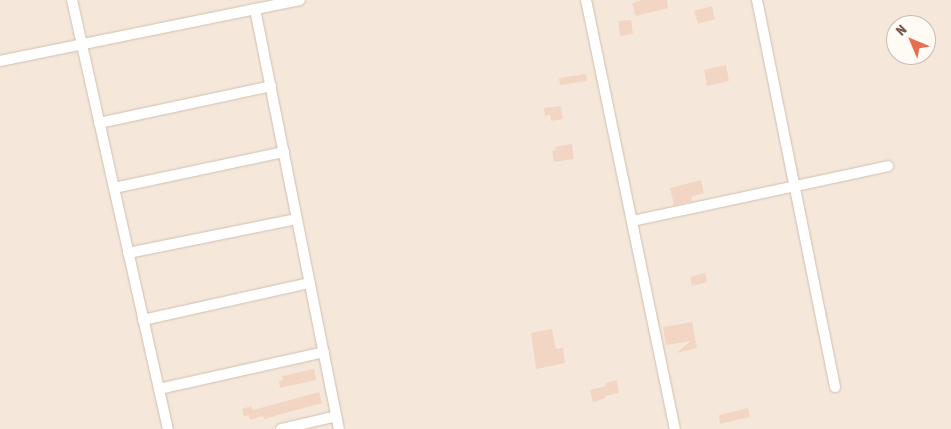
<!DOCTYPE html>
<style>
body{margin:0}
#map{position:relative;width:951px;height:429px;overflow:hidden;background:#fdf6ec;font-family:"Asap Condensed",sans-serif}
div>[style]{position:absolute}
.residential>*{inset:0;background:#f5e8da}
.building>*{inset:0;background:#f3d5c3}
.roads{filter:drop-shadow(0 0 1px #d1beb0) drop-shadow(0 0 1px #d1beb0)}
.minor>*{height:10px;margin:-5px;padding:0 5px;transform-origin:5px;border-radius:5px;background:#fff}
span{translate:-50% -50%;white-space:nowrap;text-align:center;line-height:1.15;-webkit-text-stroke:5px #fffaf3;paint-order:stroke}
.north{position:absolute;left:886px;top:15px;width:50px;height:50px;box-sizing:border-box;background:#fffaf3;border:1px solid #cabbb1;border-radius:50%;rotate:315deg;font-size:14px;font-weight:700;line-height:20px;text-align:center;color:#7a5c4d}
.north::after{content:'';display:block;margin:auto;width:18px;height:22px;background:#e76f51;clip-path:polygon(50% 0,100% 100%,50% 72%,0 100%)}
</style>
<div id="map">
<div class="residential">
<i style="clip-path:polygon(evenodd,0 0,951px 0,951px 429px,0 429px,0 0,896px 25px,926px 25px,926px 55px,896px 55px,896px 25px)"></i>
</div>
<div class="building">
<i style="clip-path:polygon(642px 0,667px 0,668px 8px,636px 16px,632px 3px)"></i>
<i style="clip-path:polygon(712px 6px,715px 19px,698px 24px,694px 11px)"></i>
<i style="clip-path:polygon(631px 20px,633px 34px,620px 36px,618px 21px)"></i>
<i style="clip-path:polygon(726px 65px,729px 81px,707px 86px,704px 70px)"></i>
<i style="clip-path:polygon(586px 74px,587px 81px,560px 85px,559px 78px)"></i>
<i style="clip-path:polygon(561px 106px,563px 119px,551px 121px,550px 115px,545px 116px,544px 108px)"></i>
<i style="clip-path:polygon(572px 144px,574px 159px,554px 162px,552px 151px,556px 150px,555px 147px)"></i>
<i style="clip-path:polygon(701px 180px,704px 193px,691px 197px,692px 201px,674px 205px,670px 188px)"></i>
<i style="clip-path:polygon(705px 273px,707px 282px,692px 286px,690px 277px)"></i>
<i style="clip-path:polygon(692px 322px,697px 348px,676px 353px,691px 341px,666px 345px,663px 327px)"></i>
<i style="clip-path:polygon(552px 329px,556px 349px,563px 348px,565px 363px,536px 369px,531px 333px)"></i>
<i style="clip-path:polygon(314px 369px,316px 380px,280px 388px,279px 381px,283px 380px,282px 376px)"></i>
<i style="clip-path:polygon(617px 380px,619px 393px,605px 396px,606px 398px,593px 402px,590px 390px,606px 386px,606px 383px)"></i>
<i style="clip-path:polygon(319px 392px,322px 403px,264px 419px,263px 416px,250px 420px,248px 415px,244px 417px,242px 409px,251px 406px,253px 410px)"></i>
<i style="clip-path:polygon(748px 408px,750px 417px,720px 424px,719px 415px)"></i>
</div>
<div class="roads">
<div class="minor">
<i style="left:72px;top:0;width:440px;rotate:77.4deg"></i>
<i style="left:586px;top:0;width:438px;rotate:78.3deg"></i>
<i style="left:757px;top:0;width:395px;rotate:78.6deg"></i>
<i style="left:255px;top:9px;width:428px;rotate:78.7deg"></i>
<i style="left:0;top:61px;width:306px;rotate:-11.5deg"></i>
<i style="left:99px;top:123px;width:176px;rotate:-12.1deg"></i>
<i style="left:114px;top:188px;width:174px;rotate:-12deg"></i>
<i style="left:632px;top:221px;width:262px;rotate:-12.1deg"></i>
<i style="left:128px;top:253px;width:172px;rotate:-11.4deg"></i>
<i style="left:143px;top:320px;width:171px;rotate:-12.5deg"></i>
<i style="left:159px;top:389px;width:169px;rotate:-12.6deg"></i>
<i style="left:281px;top:429px;width:57px;rotate:-13.1deg"></i>
</div>
</div>
<div class="north">N</div>
</div>
